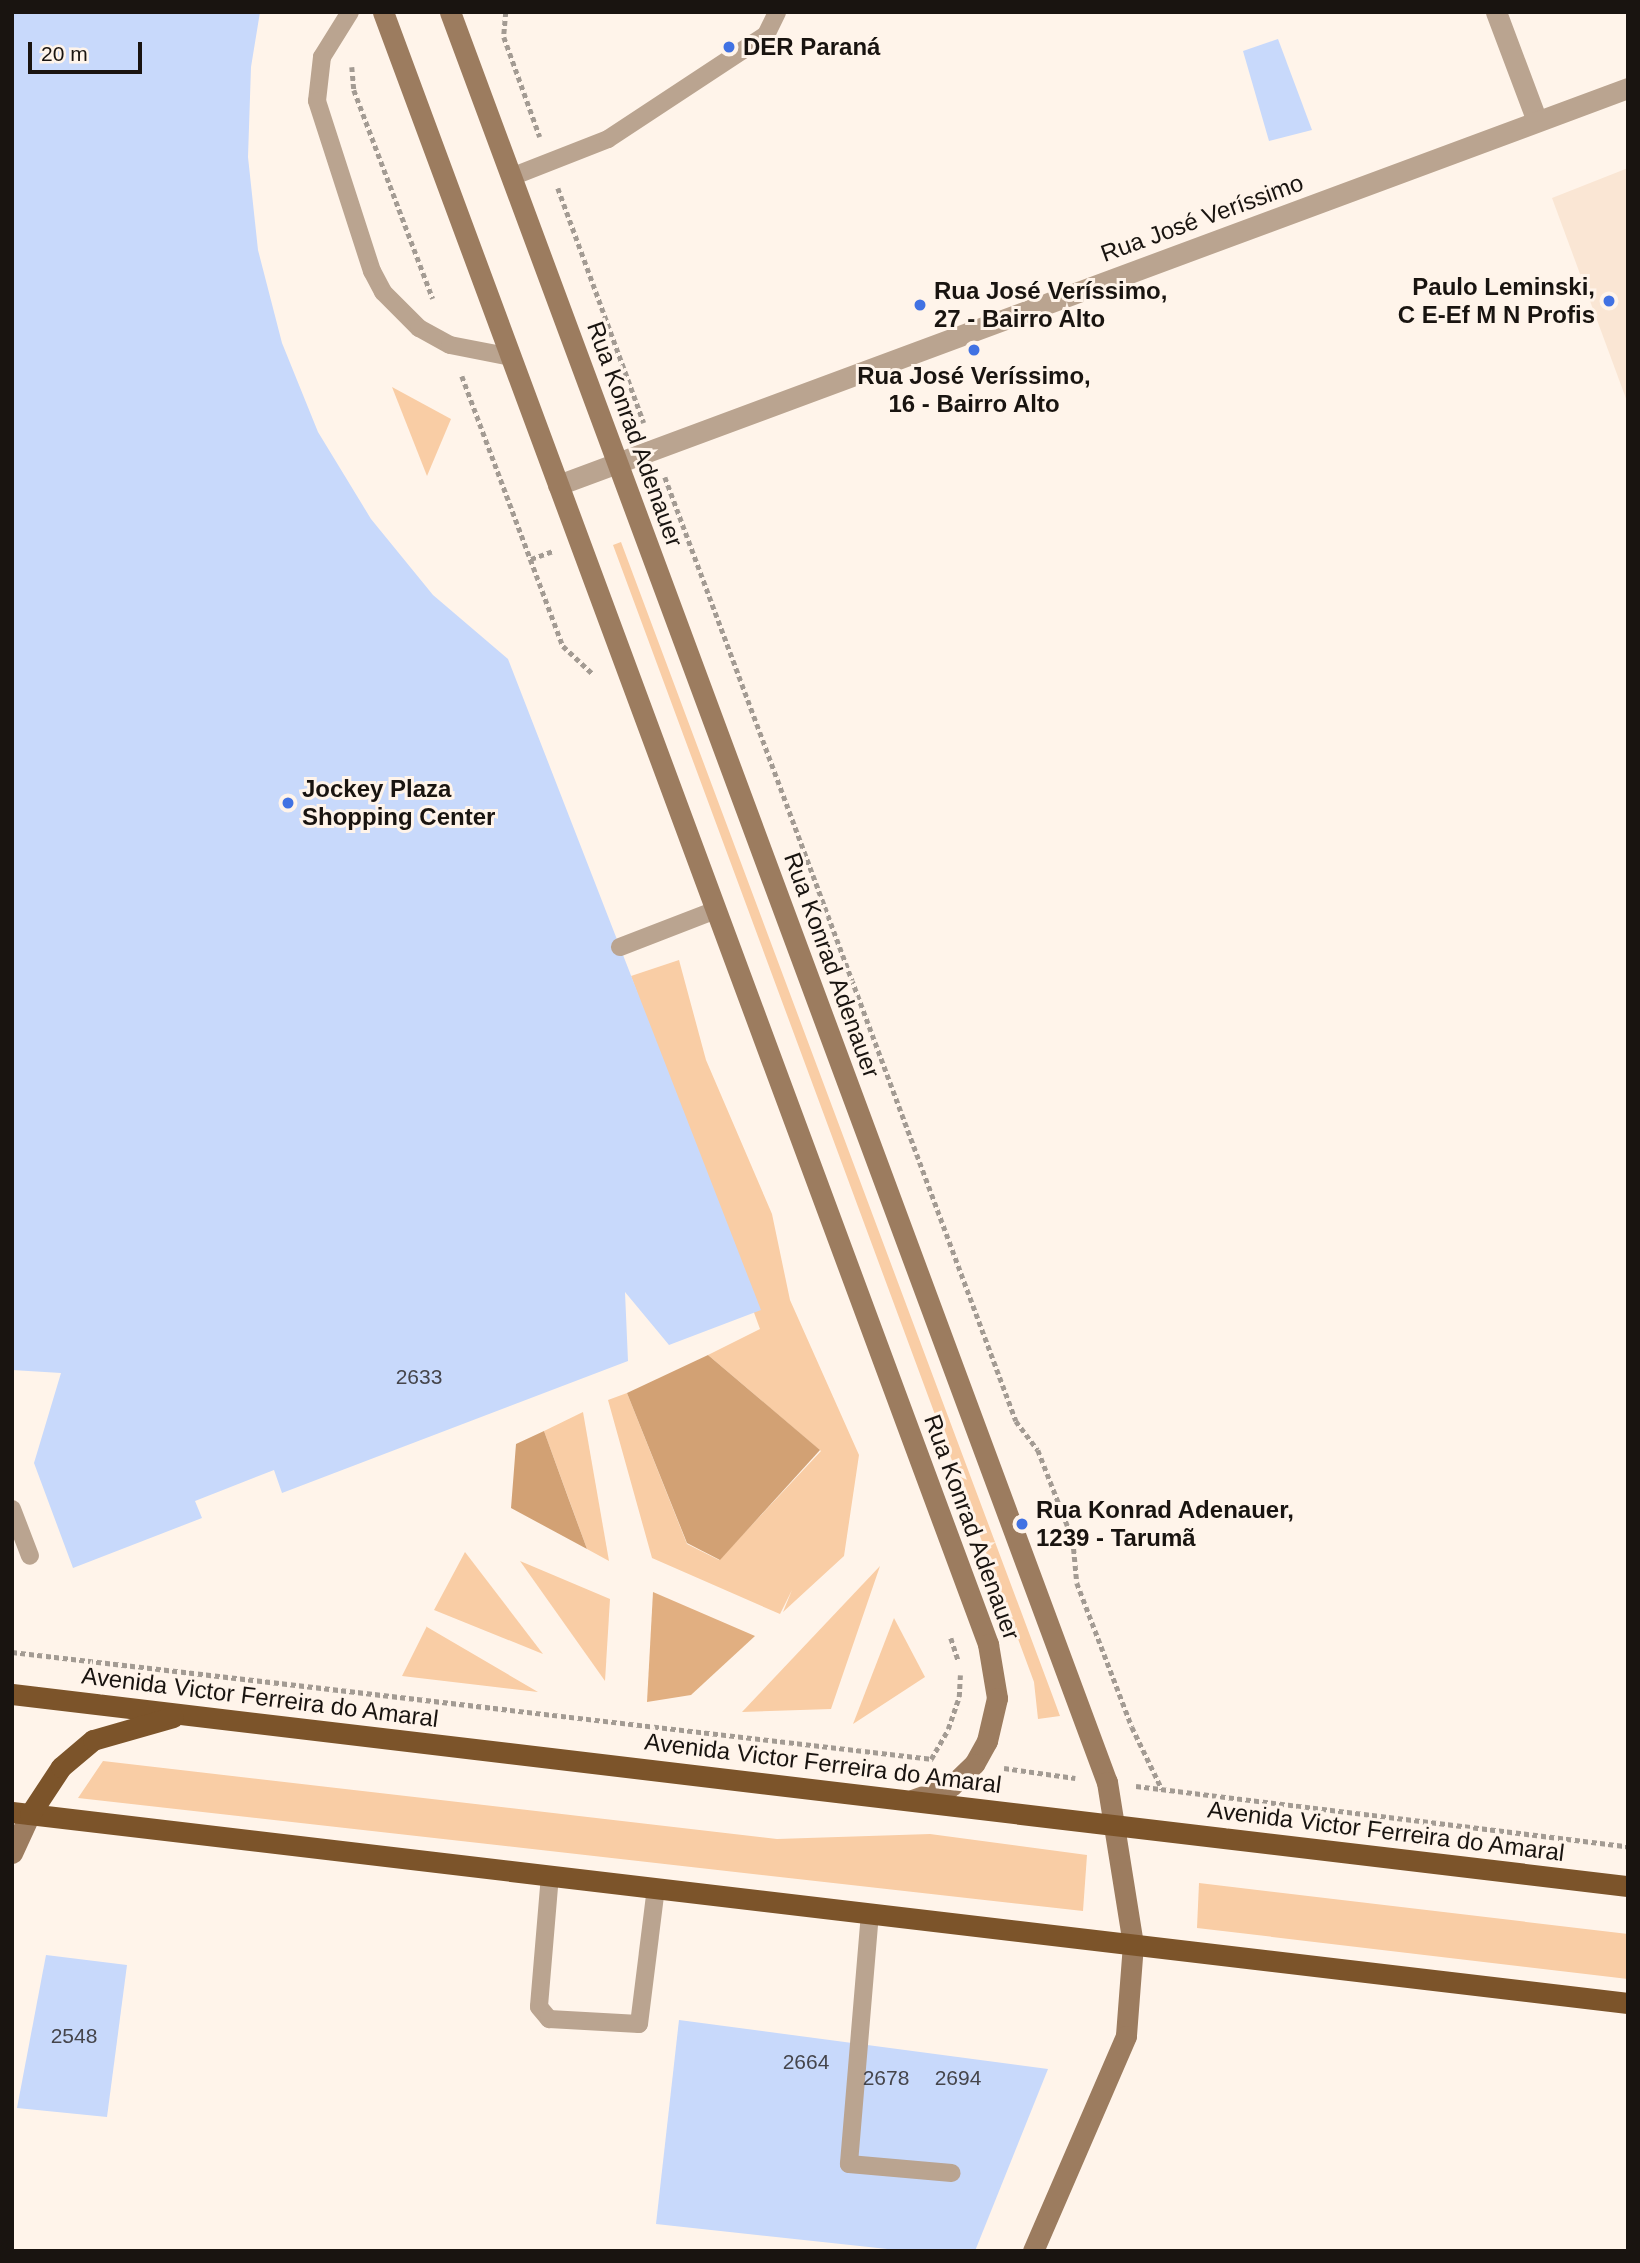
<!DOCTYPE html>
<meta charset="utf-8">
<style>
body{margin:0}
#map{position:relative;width:1640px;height:2263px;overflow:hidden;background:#fff4ea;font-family:Helvetica,sans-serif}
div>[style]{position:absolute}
.built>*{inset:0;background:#fae6d4}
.green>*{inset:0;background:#f9cda5}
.forest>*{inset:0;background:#e1af81}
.water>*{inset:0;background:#d2a174}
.building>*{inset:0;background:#c8d9fb}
.path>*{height:4.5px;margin-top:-2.25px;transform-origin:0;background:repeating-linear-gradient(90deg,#a39b93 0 5px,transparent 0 8.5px)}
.service>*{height:18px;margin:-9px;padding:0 9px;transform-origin:9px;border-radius:9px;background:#baa490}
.minor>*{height:21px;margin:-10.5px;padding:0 10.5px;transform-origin:10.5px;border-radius:10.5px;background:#baa490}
.tertiary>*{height:21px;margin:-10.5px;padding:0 10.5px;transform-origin:10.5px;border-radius:10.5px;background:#baa490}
.secondary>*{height:21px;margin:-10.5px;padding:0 10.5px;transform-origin:10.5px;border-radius:10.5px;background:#9c7c5f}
.trunk>*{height:21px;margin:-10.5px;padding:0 10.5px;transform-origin:10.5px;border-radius:10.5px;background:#7c542a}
.dots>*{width:19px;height:19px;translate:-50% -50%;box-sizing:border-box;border:4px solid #fff4ea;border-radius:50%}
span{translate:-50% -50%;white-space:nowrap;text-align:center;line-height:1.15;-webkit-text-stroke:6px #fff4ea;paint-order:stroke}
.number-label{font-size:21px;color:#45454b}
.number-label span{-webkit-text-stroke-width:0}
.poi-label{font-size:24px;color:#191410;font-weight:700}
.left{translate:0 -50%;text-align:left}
.right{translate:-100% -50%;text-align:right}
.street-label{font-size:24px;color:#191410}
.frame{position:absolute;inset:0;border:14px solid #191410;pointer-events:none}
.scale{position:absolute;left:28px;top:42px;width:114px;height:32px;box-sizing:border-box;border:4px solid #191410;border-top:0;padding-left:9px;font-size:21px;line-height:24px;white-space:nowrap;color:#191410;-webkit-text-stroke:5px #fff4ea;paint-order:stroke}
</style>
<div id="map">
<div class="built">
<i style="clip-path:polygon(1628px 168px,1628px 404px,1552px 198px)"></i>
</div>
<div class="green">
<i style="clip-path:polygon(392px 387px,451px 419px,427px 476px)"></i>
<i style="clip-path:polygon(621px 542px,1053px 1697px,1060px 1716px,1038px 1719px,1034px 1682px,613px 545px)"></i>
<i style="clip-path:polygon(679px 960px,706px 1060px,772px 1214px,790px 1300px,859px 1455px,844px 1556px,783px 1612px,792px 1590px,780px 1614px,652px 1558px,608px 1400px,627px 1393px,687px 1544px,719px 1560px,821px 1451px,708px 1355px,760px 1329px,631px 976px)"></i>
<i style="clip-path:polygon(583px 1412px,609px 1561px,587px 1549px,544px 1431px)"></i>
<i style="clip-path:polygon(465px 1552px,543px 1654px,434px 1610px)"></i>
<i style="clip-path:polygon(520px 1561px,610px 1599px,605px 1681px)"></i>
<i style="clip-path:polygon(880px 1566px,831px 1709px,742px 1712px)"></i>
<i style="clip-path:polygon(894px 1618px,925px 1677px,853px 1724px)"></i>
<i style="clip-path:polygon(427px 1626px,427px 1627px,538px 1692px,402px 1676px)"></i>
<i style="clip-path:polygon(103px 1761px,777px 1839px,930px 1834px,1087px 1855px,1083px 1911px,78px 1798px)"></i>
<i style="clip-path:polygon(1199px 1883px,1628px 1934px,1628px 1979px,1197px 1928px)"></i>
</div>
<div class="forest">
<i style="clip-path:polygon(653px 1592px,755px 1636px,691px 1695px,647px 1702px)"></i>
</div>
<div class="water">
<i style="clip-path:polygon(708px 1355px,820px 1450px,720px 1560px,687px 1543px,627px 1393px)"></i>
<i style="clip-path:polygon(544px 1431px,569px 1500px,587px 1549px,511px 1508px,516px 1444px)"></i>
</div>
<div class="building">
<i style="clip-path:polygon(12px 12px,260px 12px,251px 67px,248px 157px,258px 250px,282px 343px,318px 432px,371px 519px,433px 595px,508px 659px,761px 1310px,669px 1345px,625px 1292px,628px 1361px,282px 1493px,274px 1470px,195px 1501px,202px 1518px,73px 1568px,34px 1463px,61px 1373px,12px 1370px)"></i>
<i style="clip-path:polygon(1278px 39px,1312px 130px,1269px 141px,1243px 51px)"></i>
<i style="clip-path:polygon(46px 1955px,127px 1965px,107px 2117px,17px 2108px)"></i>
<i style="clip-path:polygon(679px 2020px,1048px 2069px,975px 2251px,906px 2251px,656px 2224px)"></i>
</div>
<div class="path">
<i style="left:506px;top:12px;width:25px;rotate:95deg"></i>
<i style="left:504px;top:37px;width:106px;rotate:70.2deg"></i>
<i style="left:352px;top:67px;width:23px;rotate:85deg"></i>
<i style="left:354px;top:90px;width:223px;rotate:69.3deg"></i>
<i style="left:558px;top:188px;width:250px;rotate:69.9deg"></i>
<i style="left:462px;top:376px;width:288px;rotate:69.5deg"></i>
<i style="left:563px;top:646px;width:42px;rotate:43.1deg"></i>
<i style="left:665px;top:477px;width:1007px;rotate:69.6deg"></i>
<i style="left:1016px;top:1421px;width:36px;rotate:53deg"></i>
<i style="left:1038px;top:1450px;width:97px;rotate:68.7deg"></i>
<i style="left:1073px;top:1540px;width:43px;rotate:84.7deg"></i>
<i style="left:1077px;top:1583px;width:154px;rotate:69.1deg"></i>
<i style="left:1132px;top:1727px;width:69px;rotate:64.2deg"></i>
<i style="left:531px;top:559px;width:23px;rotate:-20deg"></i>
<i style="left:951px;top:1638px;width:23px;rotate:72deg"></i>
<i style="left:12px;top:1652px;width:927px;rotate:6.63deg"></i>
<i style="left:931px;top:1759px;width:34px;rotate:-60deg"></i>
<i style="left:948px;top:1729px;width:34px;rotate:-71deg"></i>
<i style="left:959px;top:1697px;width:22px;rotate:-87deg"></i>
<i style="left:1004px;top:1768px;width:72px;rotate:8deg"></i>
<i style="left:1136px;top:1786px;width:496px;rotate:7deg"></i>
</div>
<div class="service">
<i style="left:350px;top:12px;width:53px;rotate:121.9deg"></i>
<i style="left:322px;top:57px;width:44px;rotate:96.5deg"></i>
<i style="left:317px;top:101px;width:179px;rotate:72.1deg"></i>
<i style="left:372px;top:271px;width:24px;rotate:62deg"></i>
<i style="left:383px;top:292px;width:51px;rotate:45deg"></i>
<i style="left:419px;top:328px;width:35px;rotate:29deg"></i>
<i style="left:450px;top:345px;width:62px;rotate:11.1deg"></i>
<i style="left:511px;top:177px;width:104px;rotate:-21.4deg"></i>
<i style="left:608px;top:139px;width:189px;rotate:-33.4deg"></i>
<i style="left:766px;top:35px;width:25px;rotate:-64deg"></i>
<i style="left:620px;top:947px;width:103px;rotate:-21.1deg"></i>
<i style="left:12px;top:1509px;width:50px;rotate:69deg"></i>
<i style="left:550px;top:1875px;width:132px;rotate:94.8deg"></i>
<i style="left:539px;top:2007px;width:16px;rotate:50deg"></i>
<i style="left:549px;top:2019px;width:90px;rotate:3.2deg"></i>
<i style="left:639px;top:2024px;width:137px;rotate:-82.9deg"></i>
<i style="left:870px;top:1913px;width:252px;rotate:94.8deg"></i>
<i style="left:849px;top:2164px;width:103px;rotate:5deg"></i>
</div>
<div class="minor">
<i style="left:1496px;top:12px;width:116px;rotate:69.4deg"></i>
</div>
<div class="tertiary">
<i style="left:558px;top:485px;width:1141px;rotate:-20.36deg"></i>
</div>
<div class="secondary">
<i style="left:383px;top:12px;width:1741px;rotate:69.66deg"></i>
<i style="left:988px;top:1644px;width:55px;rotate:80.5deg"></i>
<i style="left:997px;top:1698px;width:44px;rotate:103.1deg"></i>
<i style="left:987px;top:1741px;width:26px;rotate:119deg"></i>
<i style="left:974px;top:1764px;width:32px;rotate:136deg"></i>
<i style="left:951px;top:1786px;width:41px;rotate:160.3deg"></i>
<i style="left:450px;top:12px;width:1888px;rotate:69.64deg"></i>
<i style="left:1107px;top:1782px;width:164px;rotate:80.9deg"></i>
<i style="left:1133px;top:1944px;width:92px;rotate:94.4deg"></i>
<i style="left:1126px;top:2036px;width:234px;rotate:113.4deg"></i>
<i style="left:12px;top:1853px;width:43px;rotate:-65.2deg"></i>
</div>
<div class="trunk">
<i style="left:12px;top:1694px;width:1627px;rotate:6.78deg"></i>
<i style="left:12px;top:1812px;width:1627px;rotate:6.74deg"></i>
<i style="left:30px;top:1814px;width:56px;rotate:-56.6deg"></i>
<i style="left:61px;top:1767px;width:42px;rotate:-40.2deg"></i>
<i style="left:93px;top:1740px;width:83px;rotate:-16deg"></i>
</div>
<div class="dots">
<i style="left:729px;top:47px;background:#4172e3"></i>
<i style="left:1609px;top:301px;background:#4172e3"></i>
<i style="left:920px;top:305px;background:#4172e3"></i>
<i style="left:974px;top:350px;background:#4172e3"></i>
<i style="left:288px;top:803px;background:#4172e3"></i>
<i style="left:1022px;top:1524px;background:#4172e3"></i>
</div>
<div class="number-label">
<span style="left:419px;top:1377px">2633</span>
<span style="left:74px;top:2036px">2548</span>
<span style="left:806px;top:2062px">2664</span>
<span style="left:886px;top:2078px">2678</span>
<span style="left:958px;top:2078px">2694</span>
</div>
<div class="poi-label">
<span class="left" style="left:743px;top:47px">DER Paraná</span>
<span class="right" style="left:1595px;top:301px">Paulo Leminski,<br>C E-Ef M N Profis</span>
<span class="left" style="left:934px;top:305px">Rua José Veríssimo,<br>27 - Bairro Alto</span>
<span style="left:974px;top:390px">Rua José Veríssimo,<br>16 - Bairro Alto</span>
<span class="left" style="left:302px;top:803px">Jockey Plaza<br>Shopping Center</span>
<span class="left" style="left:1036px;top:1524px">Rua Konrad Adenauer,<br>1239 - Tarumã</span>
</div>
<div class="street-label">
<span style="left:1202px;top:218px;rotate:-20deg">Rua José Veríssimo</span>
<span style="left:635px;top:434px;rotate:70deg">Rua Konrad Adenauer</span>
<span style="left:832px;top:965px;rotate:70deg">Rua Konrad Adenauer</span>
<span style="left:972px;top:1527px;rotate:70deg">Rua Konrad Adenauer</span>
<span style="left:260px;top:1697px;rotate:7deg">Avenida Victor Ferreira do Amaral</span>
<span style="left:823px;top:1763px;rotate:7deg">Avenida Victor Ferreira do Amaral</span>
<span style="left:1386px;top:1831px;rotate:7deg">Avenida Victor Ferreira do Amaral</span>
</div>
<div class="frame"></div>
<div class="scale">20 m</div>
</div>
